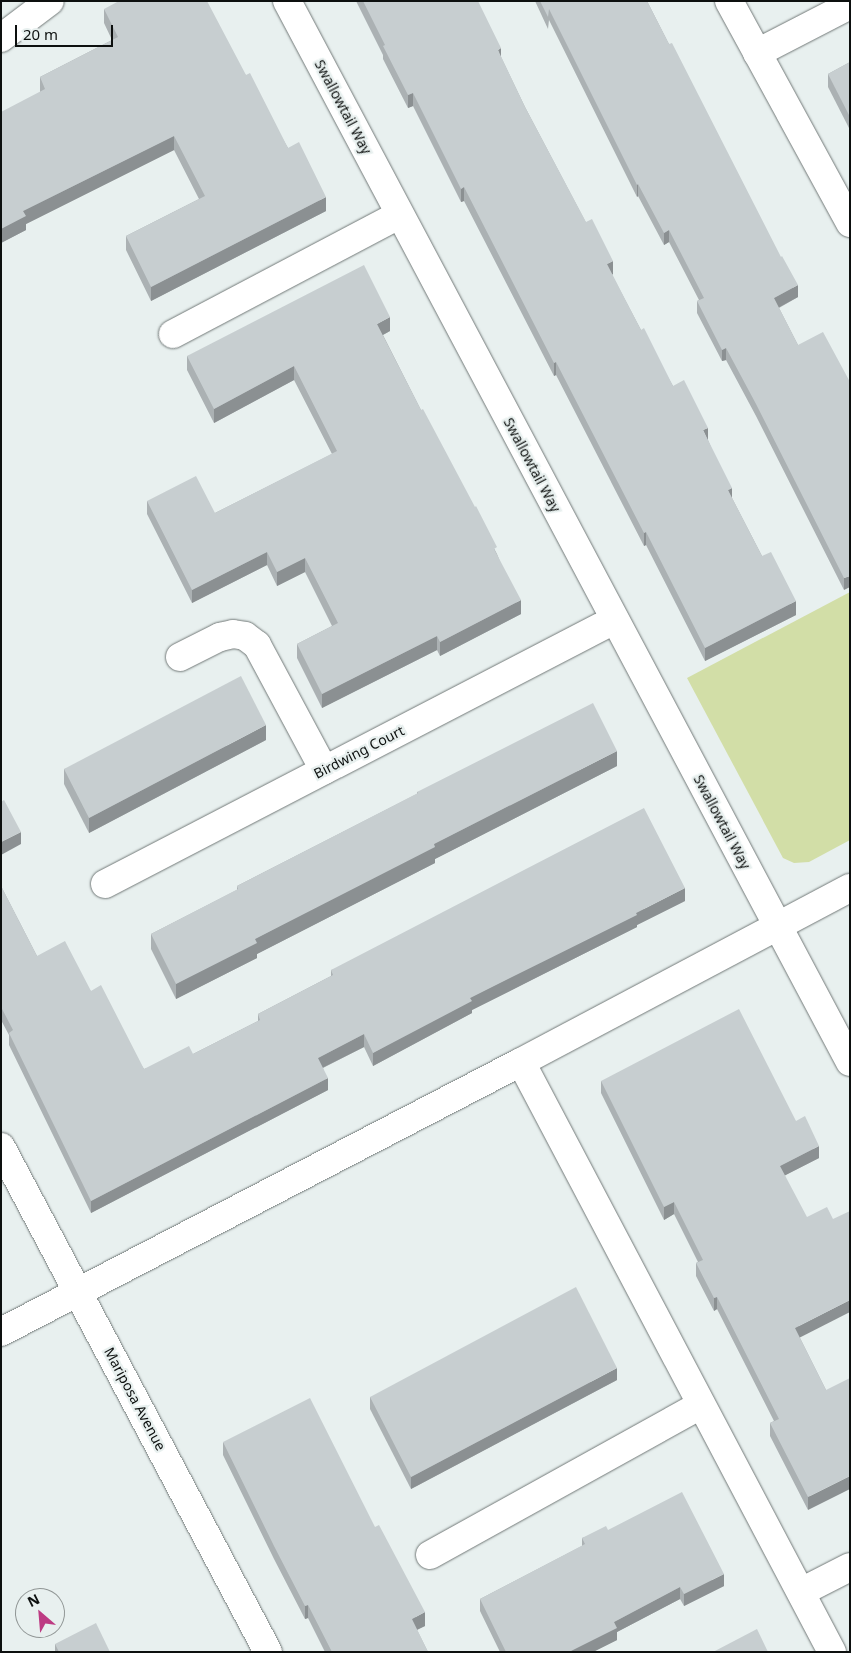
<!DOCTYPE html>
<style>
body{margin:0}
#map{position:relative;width:851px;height:1653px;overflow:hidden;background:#e8f0ef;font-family:"Noto Sans",sans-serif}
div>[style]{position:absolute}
.green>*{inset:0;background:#d2dea7}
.roads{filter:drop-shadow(0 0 1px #727978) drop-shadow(0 0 1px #727978)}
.street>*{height:28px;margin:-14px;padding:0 14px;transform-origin:14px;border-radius:14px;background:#fff}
.wall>*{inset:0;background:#abb1b3}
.shaded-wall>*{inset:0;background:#8b9092}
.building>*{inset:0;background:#c7ced0}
span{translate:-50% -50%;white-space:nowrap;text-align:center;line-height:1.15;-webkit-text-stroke:4.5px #e8f0ef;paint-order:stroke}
.street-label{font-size:14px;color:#0d100f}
.frame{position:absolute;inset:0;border:2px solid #0d100f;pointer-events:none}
.north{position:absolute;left:15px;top:1588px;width:50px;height:50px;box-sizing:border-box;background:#e8f0ef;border:1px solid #909695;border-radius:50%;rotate:333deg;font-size:14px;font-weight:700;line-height:20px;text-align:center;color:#0d100f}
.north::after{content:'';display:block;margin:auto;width:18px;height:22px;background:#bd3b83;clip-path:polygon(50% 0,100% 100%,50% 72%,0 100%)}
.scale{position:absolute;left:15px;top:25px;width:98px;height:22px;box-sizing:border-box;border:2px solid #0d100f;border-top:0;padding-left:6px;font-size:15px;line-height:18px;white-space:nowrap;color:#0d100f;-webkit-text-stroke:4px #e8f0ef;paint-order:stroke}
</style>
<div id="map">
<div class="green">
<i style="clip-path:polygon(850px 592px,850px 840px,809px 862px,794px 863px,783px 858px,687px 678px)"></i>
</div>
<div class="roads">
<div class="street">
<i style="left:287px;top:1px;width:1201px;rotate:62.05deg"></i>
<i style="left:729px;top:1px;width:253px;rotate:61.4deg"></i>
<i style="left:1px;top:38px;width:61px;rotate:-37.1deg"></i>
<i style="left:757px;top:53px;width:105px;rotate:-27.3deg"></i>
<i style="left:173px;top:334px;width:255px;rotate:-27.8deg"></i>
<i style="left:180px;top:657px;width:45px;rotate:-26.6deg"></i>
<i style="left:220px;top:637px;width:13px;rotate:-13deg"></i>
<i style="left:233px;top:634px;width:12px;rotate:9deg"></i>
<i style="left:245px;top:636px;width:15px;rotate:37deg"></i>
<i style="left:257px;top:645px;width:142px;rotate:61.8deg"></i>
<i style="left:105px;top:884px;width:573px;rotate:-27.41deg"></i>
<i style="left:521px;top:1062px;width:667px;rotate:62.21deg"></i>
<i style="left:1px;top:1147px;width:571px;rotate:62.13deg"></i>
<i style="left:1px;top:1332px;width:586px;rotate:-27.44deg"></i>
<i style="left:521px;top:1062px;width:372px;rotate:-27.9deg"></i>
<i style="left:430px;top:1555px;width:310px;rotate:-29deg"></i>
<i style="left:801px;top:1592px;width:55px;rotate:-27deg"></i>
</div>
</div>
<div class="wall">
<i style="clip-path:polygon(356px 1px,470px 1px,501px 57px,525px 107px,613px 274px,612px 275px,641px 330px,673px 386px,708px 440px,732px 498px,762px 556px,796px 615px,705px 661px,646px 545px,644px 546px,556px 375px,554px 376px,464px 201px,461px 202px,413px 106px,408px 108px,383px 59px,383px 55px)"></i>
<i style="clip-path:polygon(535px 1px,647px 1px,798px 297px,779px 308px,798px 345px,850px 382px,844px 590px,756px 416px,726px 360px,722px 361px,697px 313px,697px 301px,699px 300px,669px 242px,664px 245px,638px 196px,637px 197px,549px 20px,548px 29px)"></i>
<i style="clip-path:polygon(104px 9px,246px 75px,288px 148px,326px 211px,151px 301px,126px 250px,126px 236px,199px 199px,174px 150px,26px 224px,26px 230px,1px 243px,40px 92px,40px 77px,112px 40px,104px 23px)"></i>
<i style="clip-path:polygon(850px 62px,850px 130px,828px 87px,828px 74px)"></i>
<i style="clip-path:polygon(390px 331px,383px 335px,421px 410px,497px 554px,521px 614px,440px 656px,437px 650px,322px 708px,297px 658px,297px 644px,332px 626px,305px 572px,277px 586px,267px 565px,192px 603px,147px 514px,147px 501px,215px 513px,332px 454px,294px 380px,214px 423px,187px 370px,187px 356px)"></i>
<i style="clip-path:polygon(266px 740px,89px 833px,64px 784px,64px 769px)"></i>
<i style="clip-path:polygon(617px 766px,435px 859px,435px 863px,257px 954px,257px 958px,176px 999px,151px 949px,151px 934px,237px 890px,237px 886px,417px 794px,417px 792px)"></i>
<i style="clip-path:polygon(1px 886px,37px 956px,91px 991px,144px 1069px,193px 1054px,258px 1021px,258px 1014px,331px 976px,331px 970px,685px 901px,637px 925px,637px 927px,472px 1010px,472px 1013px,373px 1066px,364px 1047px,323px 1068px,328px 1090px,91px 1213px,9px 1045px,9px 1035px,1px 1020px)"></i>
<i style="clip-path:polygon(601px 1081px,796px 1121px,819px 1158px,785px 1175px,800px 1338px,826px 1390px,808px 1510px,770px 1436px,770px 1423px,774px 1421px,717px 1309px,714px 1311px,696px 1276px,696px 1263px,698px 1262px,674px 1214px,664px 1220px,601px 1093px)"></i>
<i style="clip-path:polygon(617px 1380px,411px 1489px,370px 1409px,370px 1397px)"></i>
<i style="clip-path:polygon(223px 1442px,425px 1626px,417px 1630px,428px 1652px,325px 1652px,308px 1618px,305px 1619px,274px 1559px,223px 1455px)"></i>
<i style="clip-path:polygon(608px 1530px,724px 1586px,684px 1606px,680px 1599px,617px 1632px,617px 1640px,593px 1652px,500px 1652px,480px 1611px,480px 1599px,582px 1546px,582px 1538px)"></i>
<i style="clip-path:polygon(55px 1644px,110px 1652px,55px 1652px)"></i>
</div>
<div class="shaded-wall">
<i style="clip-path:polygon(501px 48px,501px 61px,498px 50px)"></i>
<i style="clip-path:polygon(413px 93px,413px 106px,408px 108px,408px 95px)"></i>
<i style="clip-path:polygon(174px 136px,174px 150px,26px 224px,26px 230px,1px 243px,1px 229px,23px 211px)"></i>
<i style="clip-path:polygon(638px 184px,638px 196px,637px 197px,637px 185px)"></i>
<i style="clip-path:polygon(464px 187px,464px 201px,461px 202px,461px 189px)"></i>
<i style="clip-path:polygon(326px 197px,326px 211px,151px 301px,151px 287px)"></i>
<i style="clip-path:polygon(669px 230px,669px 242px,664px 245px,664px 233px)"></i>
<i style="clip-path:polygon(613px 261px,613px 274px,607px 277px,607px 264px)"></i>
<i style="clip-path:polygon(798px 285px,798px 297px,774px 310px,774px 298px)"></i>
<i style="clip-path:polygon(390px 317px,390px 331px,377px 338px,377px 324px)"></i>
<i style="clip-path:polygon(726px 348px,726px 360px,722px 361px,722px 350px)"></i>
<i style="clip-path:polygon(556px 362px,556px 375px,554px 376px,554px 363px)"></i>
<i style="clip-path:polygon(294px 366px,294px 380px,214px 423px,214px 409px)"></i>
<i style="clip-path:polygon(708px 428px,708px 441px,703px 430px)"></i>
<i style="clip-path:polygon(732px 488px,732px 501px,728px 490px)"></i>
<i style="clip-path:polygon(646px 532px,646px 545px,644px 546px,644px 533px)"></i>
<i style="clip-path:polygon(267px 552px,267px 565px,192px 603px,192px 590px)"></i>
<i style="clip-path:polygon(305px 558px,305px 572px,277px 586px,277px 572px)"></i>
<i style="clip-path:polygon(850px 576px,850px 587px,844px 590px,844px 578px)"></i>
<i style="clip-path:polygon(521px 600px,521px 614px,440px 656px,440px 642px)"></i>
<i style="clip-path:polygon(796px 601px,796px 615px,705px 661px,705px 648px)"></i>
<i style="clip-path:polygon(437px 636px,437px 650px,322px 708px,322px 694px)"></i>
<i style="clip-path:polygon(266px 725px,266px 740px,89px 833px,89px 818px)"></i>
<i style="clip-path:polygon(617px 751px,617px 766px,435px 859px,435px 863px,257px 954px,257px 958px,176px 999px,176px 984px,255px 939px,434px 844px)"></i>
<i style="clip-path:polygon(21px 832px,21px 844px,1px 855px,1px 842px)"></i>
<i style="clip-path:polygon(685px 888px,685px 901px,637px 925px,637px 927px,472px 1010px,472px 1013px,373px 1066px,373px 1053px,470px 998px)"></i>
<i style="clip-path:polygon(364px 1034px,364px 1047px,318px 1070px,318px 1058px)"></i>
<i style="clip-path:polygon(328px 1078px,328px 1090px,91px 1213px,91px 1201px)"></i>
<i style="clip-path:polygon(819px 1146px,819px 1158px,780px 1178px,780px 1166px)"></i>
<i style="clip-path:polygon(674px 1202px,674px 1214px,664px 1220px,664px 1207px)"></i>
<i style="clip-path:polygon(717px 1297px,717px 1309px,714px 1311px,714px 1298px)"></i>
<i style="clip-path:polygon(850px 1300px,850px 1312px,795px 1340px,795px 1328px)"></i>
<i style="clip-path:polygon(617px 1368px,617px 1380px,411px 1489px,411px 1477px)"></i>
<i style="clip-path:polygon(850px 1476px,850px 1489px,808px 1510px,808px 1497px)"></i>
<i style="clip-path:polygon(724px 1574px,724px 1586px,684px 1606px,684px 1594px)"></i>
<i style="clip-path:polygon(680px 1587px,680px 1599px,617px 1632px,617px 1640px,593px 1652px,569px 1652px,614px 1622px)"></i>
<i style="clip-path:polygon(308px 1605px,308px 1618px,305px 1619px,305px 1606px)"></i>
<i style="clip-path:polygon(425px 1612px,425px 1626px,412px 1632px,412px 1619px)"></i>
</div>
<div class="building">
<i style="clip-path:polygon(119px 1px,207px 1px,246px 75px,250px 73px,288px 148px,299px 142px,326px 197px,151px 287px,126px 236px,205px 196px,174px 136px,23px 211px,26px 216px,1px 229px,1px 112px,45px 89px,40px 77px,118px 37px,104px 9px)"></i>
<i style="clip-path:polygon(363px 1px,478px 1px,501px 48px,498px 50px,525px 107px,586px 222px,592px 219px,613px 261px,607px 264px,641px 330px,644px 328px,673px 386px,684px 380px,708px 428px,703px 430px,732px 488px,728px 490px,762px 556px,771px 552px,796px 601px,705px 648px,646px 532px,644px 533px,556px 362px,554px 363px,464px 187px,461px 189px,413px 93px,408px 95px,383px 46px,385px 45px)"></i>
<i style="clip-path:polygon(540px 1px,647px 1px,669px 44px,672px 43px,781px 257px,782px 256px,798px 285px,774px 298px,798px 345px,823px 332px,850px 382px,850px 576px,844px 578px,756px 404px,726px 348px,722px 350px,697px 301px,704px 298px,669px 230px,664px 233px,638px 184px,637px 185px,549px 9px,548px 17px)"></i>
<i style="clip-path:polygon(850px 62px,850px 117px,828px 74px)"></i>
<i style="clip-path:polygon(364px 265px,390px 317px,377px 324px,421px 410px,423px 409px,475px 507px,476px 506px,497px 547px,494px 549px,521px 600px,440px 642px,437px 636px,322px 694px,297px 644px,338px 623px,305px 558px,277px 572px,267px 552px,192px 590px,147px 501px,196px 476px,215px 513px,337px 451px,294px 366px,214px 409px,187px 356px)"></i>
<i style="clip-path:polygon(241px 676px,266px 725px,89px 818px,64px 769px)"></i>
<i style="clip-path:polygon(593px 703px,617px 751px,434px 844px,435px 847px,255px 939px,257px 943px,176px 984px,151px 934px,238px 889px,237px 886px,418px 793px,417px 792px)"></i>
<i style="clip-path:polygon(4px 800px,21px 832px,1px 842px,1px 802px)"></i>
<i style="clip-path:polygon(644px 808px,685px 888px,636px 913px,637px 915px,470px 998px,472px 1001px,373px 1053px,364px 1034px,318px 1058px,328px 1078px,91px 1201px,9px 1033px,13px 1030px,1px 1007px,1px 886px,37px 956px,65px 941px,91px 991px,101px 985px,144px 1069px,189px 1046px,193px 1054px,260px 1020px,258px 1014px,333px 975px,331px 970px)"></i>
<i style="clip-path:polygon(739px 1009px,796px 1121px,805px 1116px,819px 1146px,780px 1166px,807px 1217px,827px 1207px,833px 1219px,850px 1211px,850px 1300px,795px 1328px,826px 1390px,850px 1378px,850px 1476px,808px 1497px,770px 1423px,779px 1419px,717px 1297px,714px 1298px,696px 1263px,703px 1260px,674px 1202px,664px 1207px,601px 1081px)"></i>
<i style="clip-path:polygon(576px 1287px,617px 1368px,411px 1477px,370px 1397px)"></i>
<i style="clip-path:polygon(310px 1398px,375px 1527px,379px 1525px,425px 1612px,412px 1619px,428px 1652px,332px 1652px,308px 1605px,305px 1606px,274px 1546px,223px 1442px)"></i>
<i style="clip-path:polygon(682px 1492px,724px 1574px,684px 1594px,680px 1587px,614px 1622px,617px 1628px,569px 1652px,506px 1652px,480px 1599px,585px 1544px,582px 1538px,606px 1526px,608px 1530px)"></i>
<i style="clip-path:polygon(96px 1623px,110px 1652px,59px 1652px,55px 1644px)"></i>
<i style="clip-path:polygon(757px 1629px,768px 1652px,713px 1652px)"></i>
</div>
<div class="street-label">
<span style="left:343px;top:107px;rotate:62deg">Swallowtail Way</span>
<span style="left:532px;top:465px;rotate:62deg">Swallowtail Way</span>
<span style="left:359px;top:752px;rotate:-27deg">Birdwing Court</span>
<span style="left:722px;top:822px;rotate:62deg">Swallowtail Way</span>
<span style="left:135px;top:1399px;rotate:62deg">Mariposa Avenue</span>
</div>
<div class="frame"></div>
<div class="north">N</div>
<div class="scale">20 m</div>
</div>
